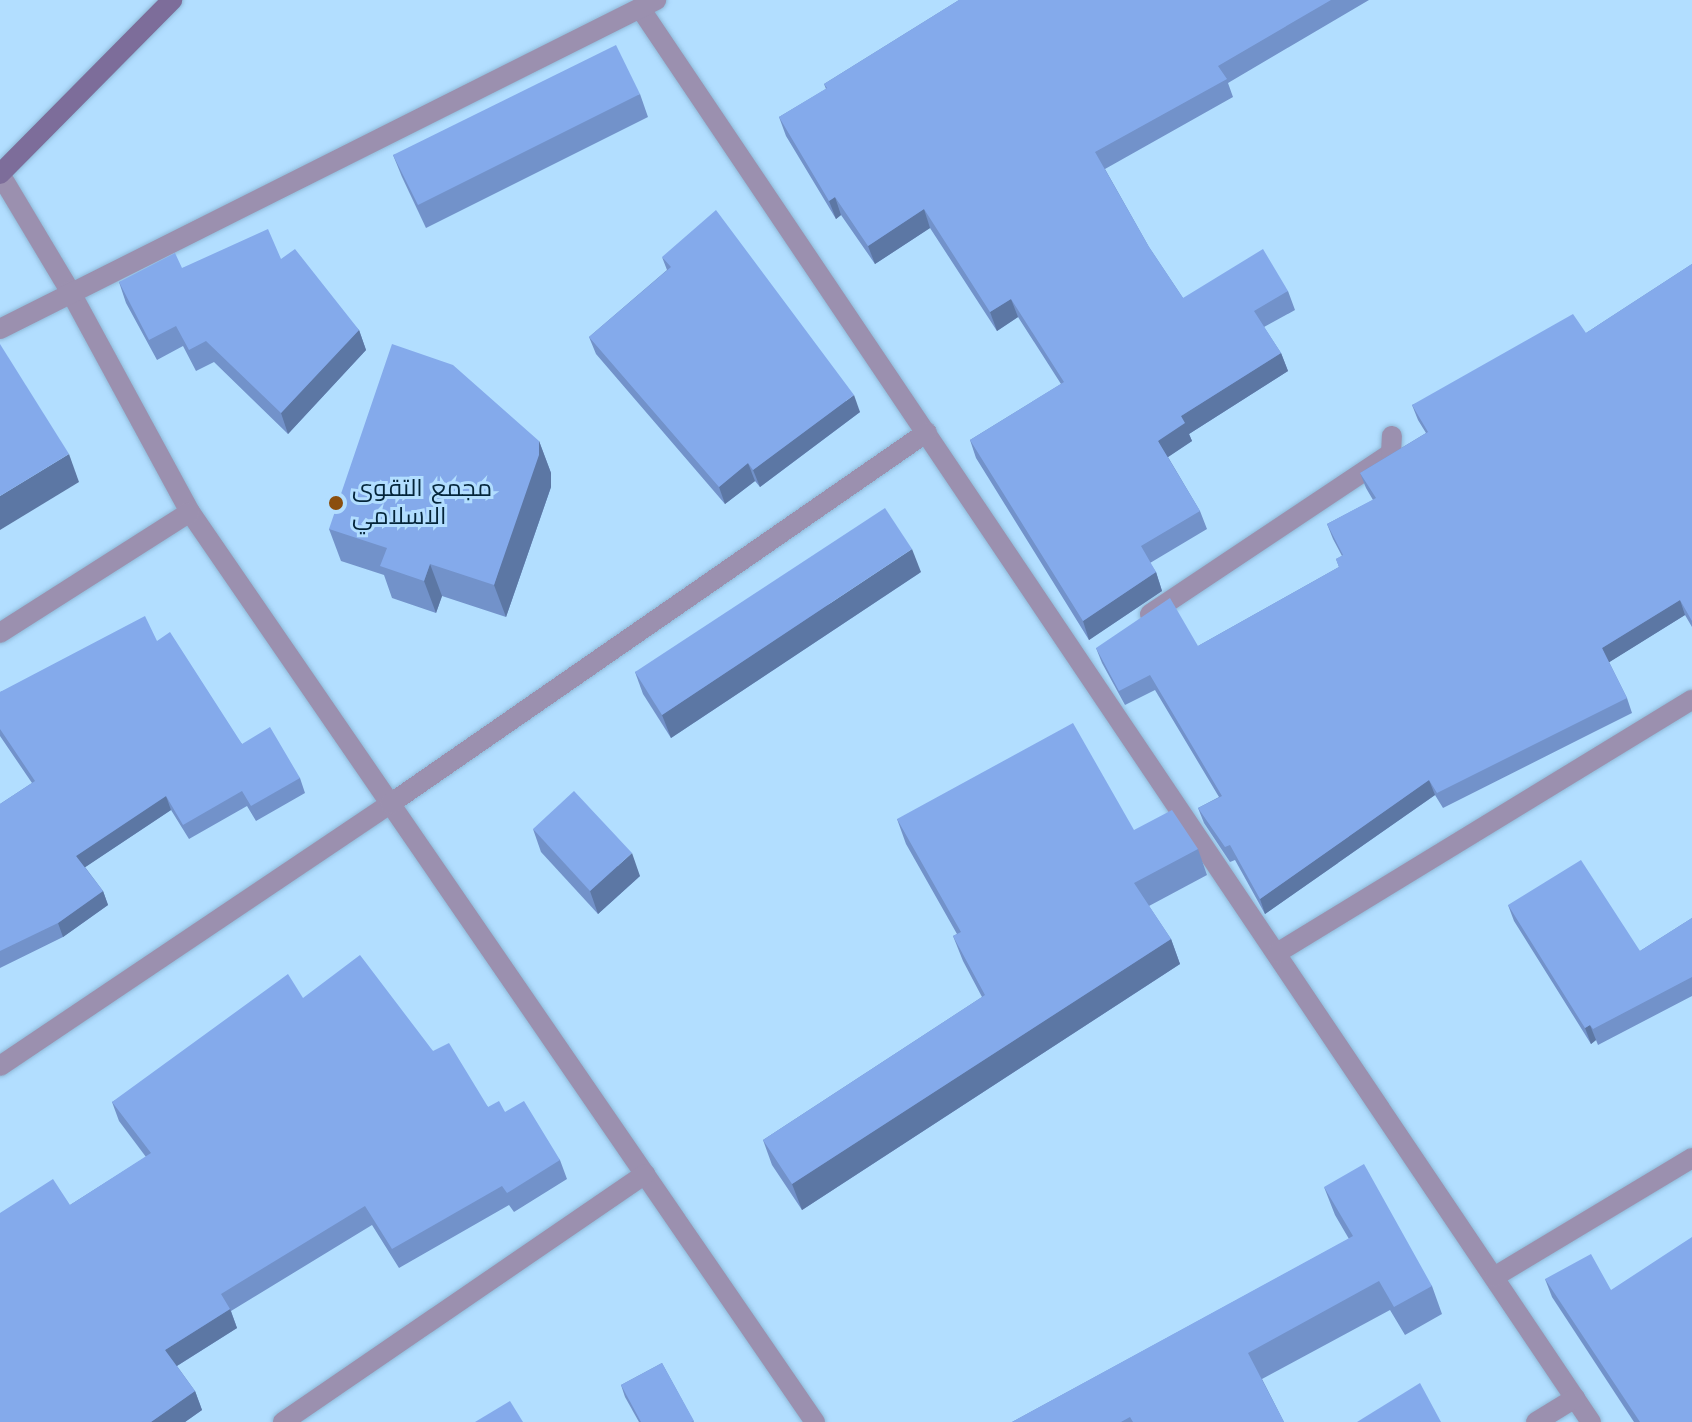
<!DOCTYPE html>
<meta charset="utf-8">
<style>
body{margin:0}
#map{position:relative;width:1692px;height:1422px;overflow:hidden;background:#b2deff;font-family:"Work Sans",Cairo,sans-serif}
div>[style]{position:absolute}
.roads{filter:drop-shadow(0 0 2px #8fb9d8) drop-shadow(0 0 2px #8fb9d8)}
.street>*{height:20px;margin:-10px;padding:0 10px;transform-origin:10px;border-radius:10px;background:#9b90af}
.secondary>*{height:20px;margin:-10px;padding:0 10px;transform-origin:10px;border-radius:10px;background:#7d6d9a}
.wall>*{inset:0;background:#7292ca}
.shaded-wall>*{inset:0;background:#5c77a4}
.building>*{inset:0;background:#84aaeb}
.dots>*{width:22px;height:22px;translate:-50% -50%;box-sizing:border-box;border:4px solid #b2deff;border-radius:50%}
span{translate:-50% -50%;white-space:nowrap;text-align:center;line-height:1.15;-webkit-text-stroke:6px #b2deff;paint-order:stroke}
.poi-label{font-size:24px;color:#04253a}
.left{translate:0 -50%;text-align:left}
</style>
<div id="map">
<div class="roads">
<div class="street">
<i style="left:640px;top:8px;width:1704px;rotate:56.08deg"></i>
<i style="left:0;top:174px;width:136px;rotate:59.1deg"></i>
<i style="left:70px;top:291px;width:251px;rotate:61.5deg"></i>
<i style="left:190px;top:512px;width:1104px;rotate:55.52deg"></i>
<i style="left:0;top:329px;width:734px;rotate:-26.63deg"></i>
<i style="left:1150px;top:614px;width:290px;rotate:-33.7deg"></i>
<i style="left:1391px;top:453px;width:17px;rotate:-87deg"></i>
<i style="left:0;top:633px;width:225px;rotate:-32.5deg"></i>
<i style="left:1277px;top:953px;width:486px;rotate:-31.4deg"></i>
<i style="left:0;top:1066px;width:470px;rotate:-33.9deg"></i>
<i style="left:390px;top:804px;width:653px;rotate:-34.71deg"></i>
<i style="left:1494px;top:1277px;width:231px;rotate:-31deg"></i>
<i style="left:283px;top:1422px;width:439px;rotate:-34.4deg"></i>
<i style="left:1536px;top:1422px;width:46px;rotate:-31.6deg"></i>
</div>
<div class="secondary">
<i style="left:0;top:174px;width:245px;rotate:-45.3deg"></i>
</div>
</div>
<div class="wall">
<i style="clip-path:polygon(959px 0,1369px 0,1228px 83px,1233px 97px,1105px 169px,1149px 247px,1183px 298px,1288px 291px,1295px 310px,1264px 327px,1281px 353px,1288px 371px,1189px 434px,1192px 441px,1168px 457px,1200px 511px,1207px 529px,1150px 563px,1156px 572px,1162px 591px,1089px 640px,976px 458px,970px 440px,1061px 384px,1018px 317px,997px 331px,930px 228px,875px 264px,841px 215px,836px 219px,786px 136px,779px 117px,826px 89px,824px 84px)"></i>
<i style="clip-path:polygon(640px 94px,648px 117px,426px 228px,402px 177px,393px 155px)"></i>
<i style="clip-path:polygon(662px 257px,860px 412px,760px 487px,755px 481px,725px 504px,596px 354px,589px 337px,667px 270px)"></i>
<i style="clip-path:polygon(281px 259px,359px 330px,366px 350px,288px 434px,214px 362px,196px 371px,183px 346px,157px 360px,126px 303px,119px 282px,182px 268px)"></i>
<i style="clip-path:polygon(1692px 264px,1692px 627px,1685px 615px,1609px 662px,1627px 698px,1632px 713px,1443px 808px,1435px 795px,1265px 914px,1235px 860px,1230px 862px,1204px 823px,1198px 808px,1219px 797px,1155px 690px,1125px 705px,1102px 663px,1096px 648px,1198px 646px,1339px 567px,1336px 559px,1342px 556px,1333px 539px,1327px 524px,1373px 500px,1366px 488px,1360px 473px,1426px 433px,1418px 420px,1412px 405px,1586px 333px)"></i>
<i style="clip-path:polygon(539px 441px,551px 473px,551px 487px,506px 617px,442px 596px,436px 613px,392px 598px,384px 575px,341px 561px,329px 529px)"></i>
<i style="clip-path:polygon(921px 572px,671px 738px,643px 694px,635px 672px)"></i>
<i style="clip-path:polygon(157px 641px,242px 744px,300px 778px,305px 793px,256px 821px,247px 806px,189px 839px,171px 810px,85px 867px,103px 891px,108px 905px,63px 937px,0 968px,0 804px,32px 783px,0 736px,0 692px)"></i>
<i style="clip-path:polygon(897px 819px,1134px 830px,1198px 849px,1207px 875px,1149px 906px,1171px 939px,1180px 964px,802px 1210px,772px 1165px,763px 1140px,982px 997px,963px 961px,953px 936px,957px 934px,906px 844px)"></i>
<i style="clip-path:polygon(533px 829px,640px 876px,598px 914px,541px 852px)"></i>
<i style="clip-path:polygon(1508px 905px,1640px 951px,1692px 918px,1692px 996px,1598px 1045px,1596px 1040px,1591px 1044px,1514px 921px)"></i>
<i style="clip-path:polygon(303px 998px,433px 1051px,488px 1107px,505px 1112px,560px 1160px,567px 1179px,514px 1212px,509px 1205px,399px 1268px,372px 1225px,231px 1311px,237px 1328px,177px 1366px,195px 1391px,202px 1410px,185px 1422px,0 1422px,70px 1205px,146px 1157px,119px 1121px,112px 1102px)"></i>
<i style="clip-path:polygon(1324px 1187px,1432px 1286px,1442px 1314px,1405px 1335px,1390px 1310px,1262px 1379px,1284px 1422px,1012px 1422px,1349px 1239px,1335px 1215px)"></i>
<i style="clip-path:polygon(1545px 1279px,1611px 1290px,1692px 1422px,1634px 1422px,1552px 1297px)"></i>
<i style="clip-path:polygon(662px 1363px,694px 1422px,639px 1422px,625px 1397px,621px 1385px)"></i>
</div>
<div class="shaded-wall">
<i style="clip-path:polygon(835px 197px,841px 215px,836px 219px,829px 201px)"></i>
<i style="clip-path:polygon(924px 209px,930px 228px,875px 264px,868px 246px)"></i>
<i style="clip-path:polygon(1011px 299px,1018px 317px,997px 331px,990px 312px)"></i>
<i style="clip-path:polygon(359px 330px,366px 350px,288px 434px,281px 413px)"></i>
<i style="clip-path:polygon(1281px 353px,1288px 371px,1189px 434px,1192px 441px,1165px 459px,1158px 441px,1181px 416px)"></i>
<i style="clip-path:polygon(854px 395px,860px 412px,760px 487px,753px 470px)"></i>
<i style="clip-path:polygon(539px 441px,551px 473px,551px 487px,506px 617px,494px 585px)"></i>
<i style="clip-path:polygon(69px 454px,79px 482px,0 530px,0 496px)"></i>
<i style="clip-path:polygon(748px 463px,755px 481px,725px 504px,719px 487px)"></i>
<i style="clip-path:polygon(912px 549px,921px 572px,671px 738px,662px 715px)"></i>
<i style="clip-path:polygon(430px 564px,442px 596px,436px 613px,424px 581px)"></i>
<i style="clip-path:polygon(1156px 572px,1162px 591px,1089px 640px,1083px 621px)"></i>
<i style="clip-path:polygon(1680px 600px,1685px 615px,1608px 663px,1602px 648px)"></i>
<i style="clip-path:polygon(1429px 780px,1435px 795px,1265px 914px,1260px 899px)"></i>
<i style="clip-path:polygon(166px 796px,171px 810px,81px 870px,76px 856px)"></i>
<i style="clip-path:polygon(632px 853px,640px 876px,598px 914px,590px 891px)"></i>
<i style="clip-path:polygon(103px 891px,108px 905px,63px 937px,58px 923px)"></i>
<i style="clip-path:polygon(1171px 939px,1180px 964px,802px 1210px,792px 1184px)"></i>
<i style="clip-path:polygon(1590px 1025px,1596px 1040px,1591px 1044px,1585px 1028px)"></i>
<i style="clip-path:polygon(230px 1309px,237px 1328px,172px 1369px,165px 1350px)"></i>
<i style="clip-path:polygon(195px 1391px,202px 1410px,185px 1422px,151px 1422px)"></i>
</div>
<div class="building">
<i style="clip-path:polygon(959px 0,1331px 0,1218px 66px,1227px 79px,1095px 152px,1149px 247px,1183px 298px,1263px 249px,1288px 291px,1254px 311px,1281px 353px,1181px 416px,1185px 423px,1158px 441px,1200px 511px,1141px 546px,1156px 572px,1083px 621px,970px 440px,1064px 382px,1011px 299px,990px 312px,924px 209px,868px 246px,835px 197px,829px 201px,779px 117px,827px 88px,824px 84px)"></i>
<i style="clip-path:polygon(616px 45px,640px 94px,418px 205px,393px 155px)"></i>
<i style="clip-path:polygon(716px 210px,854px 395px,753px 470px,748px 463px,719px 487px,589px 337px,671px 267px,662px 257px)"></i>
<i style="clip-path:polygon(268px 229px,281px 259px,295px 249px,359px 330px,281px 413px,206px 341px,189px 350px,176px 326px,149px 340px,119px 282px,175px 253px,182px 268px)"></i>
<i style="clip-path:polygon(1692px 264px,1692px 621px,1680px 600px,1602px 648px,1627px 698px,1437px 793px,1429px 780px,1260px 899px,1230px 845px,1225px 847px,1198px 808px,1222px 796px,1150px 675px,1119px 691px,1096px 648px,1170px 598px,1198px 646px,1339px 567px,1336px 559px,1343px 555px,1327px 524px,1376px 498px,1360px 473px,1428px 432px,1412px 405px,1573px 314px,1586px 333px)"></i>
<i style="clip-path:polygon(0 344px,69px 454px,0 496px)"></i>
<i style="clip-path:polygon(392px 344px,453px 365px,539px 441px,539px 455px,494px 585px,430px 564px,424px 581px,380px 566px,387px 548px,329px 529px)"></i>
<i style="clip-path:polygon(885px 508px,912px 549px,662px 715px,635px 672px)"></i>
<i style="clip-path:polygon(145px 616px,157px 641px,170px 632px,242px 744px,270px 727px,300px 778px,251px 806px,242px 791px,183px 825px,166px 796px,76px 856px,103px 891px,58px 923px,0 951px,0 804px,35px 781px,0 729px,0 692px)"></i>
<i style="clip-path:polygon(1073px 723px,1134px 830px,1172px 810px,1198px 849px,1134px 883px,1171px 939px,792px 1184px,763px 1140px,985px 995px,953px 936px,961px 932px,897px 819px)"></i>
<i style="clip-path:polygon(574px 791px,632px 853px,590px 891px,533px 829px)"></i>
<i style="clip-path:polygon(1581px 860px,1640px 951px,1692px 918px,1692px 977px,1593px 1029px,1590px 1025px,1585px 1028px,1508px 905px)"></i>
<i style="clip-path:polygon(360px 955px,433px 1051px,449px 1043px,488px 1107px,499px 1101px,505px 1112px,524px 1101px,560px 1160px,507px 1193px,502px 1186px,392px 1249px,365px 1206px,221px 1294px,230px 1309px,165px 1350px,195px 1391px,151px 1422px,0 1422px,0 1213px,53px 1179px,70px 1205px,151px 1153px,112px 1102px,288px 974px,303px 998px)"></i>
<i style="clip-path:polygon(1364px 1164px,1432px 1286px,1394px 1307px,1379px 1281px,1248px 1353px,1284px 1422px,1133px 1422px,1130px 1417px,1121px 1422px,1012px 1422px,1353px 1236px,1324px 1187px)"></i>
<i style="clip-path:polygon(1692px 1237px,1692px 1422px,1640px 1422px,1545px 1279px,1591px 1254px,1611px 1290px)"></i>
<i style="clip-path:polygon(662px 1363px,694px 1421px,691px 1422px,641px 1422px,621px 1385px)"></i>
<i style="clip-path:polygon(1420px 1383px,1441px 1422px,1357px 1422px)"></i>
<i style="clip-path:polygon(510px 1401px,523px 1422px,475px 1422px)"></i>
</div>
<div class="dots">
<i style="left:336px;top:503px;background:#8b4f0e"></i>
</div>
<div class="poi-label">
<span class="left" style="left:352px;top:503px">مجمع التقوى<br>الاسلامي</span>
</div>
</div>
